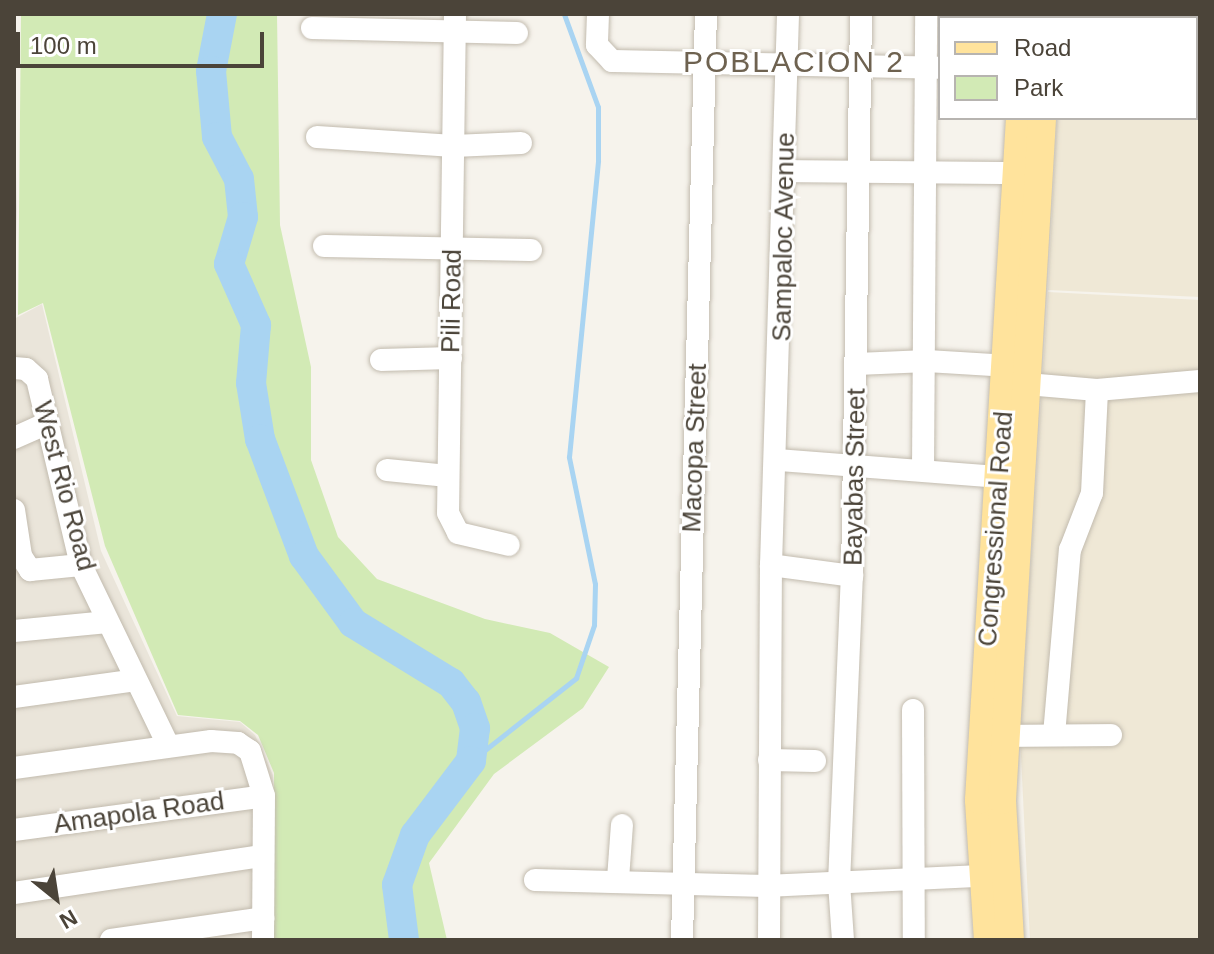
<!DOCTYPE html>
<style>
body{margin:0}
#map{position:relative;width:1214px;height:954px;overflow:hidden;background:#f6f3ec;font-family:Arial,sans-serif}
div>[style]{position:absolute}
.residential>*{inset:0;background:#eae5da}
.industrial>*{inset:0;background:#e6e2dd}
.education>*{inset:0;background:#efe8d6}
.green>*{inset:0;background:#d2eab5}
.stream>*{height:5px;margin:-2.5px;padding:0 2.5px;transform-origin:2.5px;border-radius:2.5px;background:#a9d4f2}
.river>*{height:30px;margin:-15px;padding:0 15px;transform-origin:15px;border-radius:15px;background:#a9d4f2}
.roads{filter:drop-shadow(0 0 2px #c2bbae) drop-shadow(0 0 2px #c2bbae)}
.minor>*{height:22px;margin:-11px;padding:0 11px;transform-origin:11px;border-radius:11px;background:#fff}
.major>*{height:28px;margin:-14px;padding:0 14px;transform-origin:14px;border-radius:14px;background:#ffe39c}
span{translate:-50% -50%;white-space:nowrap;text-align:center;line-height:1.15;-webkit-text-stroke:6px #fff;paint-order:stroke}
.street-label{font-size:26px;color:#4b4439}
.quarter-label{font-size:30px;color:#6e6250;letter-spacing:2px}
.frame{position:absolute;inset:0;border:16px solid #4b4439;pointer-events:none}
.legend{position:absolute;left:938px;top:16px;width:260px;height:104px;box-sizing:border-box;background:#fff;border:2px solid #b7b4b0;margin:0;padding:10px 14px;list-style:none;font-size:24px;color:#4b4439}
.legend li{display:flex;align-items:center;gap:16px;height:40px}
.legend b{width:40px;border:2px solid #b7b4b0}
.north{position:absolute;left:16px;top:858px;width:80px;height:80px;-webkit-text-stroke:6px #fff;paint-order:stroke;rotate:150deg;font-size:22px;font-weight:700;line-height:32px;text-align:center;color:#4b4439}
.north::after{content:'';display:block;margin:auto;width:28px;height:36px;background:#4b4439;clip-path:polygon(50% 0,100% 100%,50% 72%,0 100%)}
.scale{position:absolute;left:16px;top:32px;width:248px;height:36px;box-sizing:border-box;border:4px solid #4b4439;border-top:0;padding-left:10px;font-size:24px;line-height:28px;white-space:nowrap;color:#4b4439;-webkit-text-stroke:6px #fff;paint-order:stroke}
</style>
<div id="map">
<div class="residential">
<i style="clip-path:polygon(42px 304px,101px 551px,177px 716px,240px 722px,255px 735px,273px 775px,271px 940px,14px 940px,14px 319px)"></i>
</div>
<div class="industrial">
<i style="clip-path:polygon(14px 80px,17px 210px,14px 317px)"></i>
</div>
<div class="education">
<i style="clip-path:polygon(1063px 14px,1200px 14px,1200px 297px,1048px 290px,1057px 118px,1196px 118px,1196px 18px,1063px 18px)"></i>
<i style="clip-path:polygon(1048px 292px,1200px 300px,1200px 940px,1030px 940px,1020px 736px)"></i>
</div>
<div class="green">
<i style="clip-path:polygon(21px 14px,277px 14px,280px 225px,311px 367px,311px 460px,338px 537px,377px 579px,485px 619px,550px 633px,609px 667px,583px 708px,494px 774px,429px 863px,447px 940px,272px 940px,274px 773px,258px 735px,240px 721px,178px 715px,105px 546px,43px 303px,18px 315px)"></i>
</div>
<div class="stream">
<i style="left:471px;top:761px;width:134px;rotate:-38.3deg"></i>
<i style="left:576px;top:678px;width:56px;rotate:-71.2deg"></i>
<i style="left:594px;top:625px;width:41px;rotate:-88.6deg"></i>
<i style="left:595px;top:584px;width:130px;rotate:-101.6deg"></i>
<i style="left:569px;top:457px;width:298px;rotate:-84.4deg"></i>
<i style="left:598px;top:160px;width:53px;rotate:-90deg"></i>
<i style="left:598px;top:107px;width:99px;rotate:-110.1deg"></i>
</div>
<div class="river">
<i style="left:222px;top:14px;width:58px;rotate:100.9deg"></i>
<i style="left:211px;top:71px;width:66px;rotate:84.8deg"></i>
<i style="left:217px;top:137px;width:47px;rotate:62.4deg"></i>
<i style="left:239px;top:179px;width:38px;rotate:84deg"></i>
<i style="left:243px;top:217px;width:49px;rotate:106.6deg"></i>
<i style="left:229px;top:264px;width:67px;rotate:66.1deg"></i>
<i style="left:256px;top:325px;width:58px;rotate:94.9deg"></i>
<i style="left:251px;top:383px;width:57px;rotate:80.9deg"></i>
<i style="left:260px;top:439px;width:125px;rotate:69.4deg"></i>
<i style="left:304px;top:556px;width:83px;rotate:53.8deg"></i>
<i style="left:353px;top:623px;width:115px;rotate:31.5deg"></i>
<i style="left:451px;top:683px;width:24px;rotate:52deg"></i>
<i style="left:466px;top:702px;width:28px;rotate:71deg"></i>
<i style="left:475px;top:728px;width:33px;rotate:97deg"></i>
<i style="left:471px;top:761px;width:93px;rotate:127.1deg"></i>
<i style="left:415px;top:835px;width:53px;rotate:109.8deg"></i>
<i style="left:397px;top:885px;width:55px;rotate:82.7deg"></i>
</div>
<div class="roads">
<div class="minor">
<i style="left:455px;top:14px;width:499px;rotate:90.8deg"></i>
<i style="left:448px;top:513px;width:22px;rotate:63deg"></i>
<i style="left:458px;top:533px;width:52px;rotate:13.2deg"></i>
<i style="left:598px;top:14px;width:31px;rotate:92deg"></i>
<i style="left:597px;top:45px;width:22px;rotate:47deg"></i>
<i style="left:612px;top:61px;width:328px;rotate:1.2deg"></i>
<i style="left:312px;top:28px;width:205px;rotate:1.4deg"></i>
<i style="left:317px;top:137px;width:137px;rotate:3.8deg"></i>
<i style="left:454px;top:146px;width:67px;rotate:-2.6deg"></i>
<i style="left:785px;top:171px;width:233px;rotate:0.5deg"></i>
<i style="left:324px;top:246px;width:207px;rotate:1.1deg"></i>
<i style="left:381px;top:360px;width:70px;rotate:-1.6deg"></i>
<i style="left:857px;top:364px;width:70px;rotate:-2.5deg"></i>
<i style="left:927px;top:361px;width:82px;rotate:3.5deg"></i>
<i style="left:14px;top:368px;width:12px;rotate:5deg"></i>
<i style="left:26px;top:369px;width:15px;rotate:42deg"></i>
<i style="left:37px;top:379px;width:191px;rotate:76.7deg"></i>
<i style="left:81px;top:565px;width:200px;rotate:64.2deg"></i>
<i style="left:1027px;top:384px;width:70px;rotate:4.9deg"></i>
<i style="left:1097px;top:390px;width:103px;rotate:-5deg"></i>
<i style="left:14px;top:438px;width:36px;rotate:-24deg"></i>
<i style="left:778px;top:460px;width:235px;rotate:4.4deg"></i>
<i style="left:387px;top:470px;width:61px;rotate:5.6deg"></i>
<i style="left:923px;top:470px;width:456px;rotate:-89.6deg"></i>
<i style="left:14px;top:510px;width:47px;rotate:81.3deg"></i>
<i style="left:21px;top:556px;width:17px;rotate:57deg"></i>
<i style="left:30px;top:570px;width:51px;rotate:-5.6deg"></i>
<i style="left:771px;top:565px;width:82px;rotate:7.7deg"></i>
<i style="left:14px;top:631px;width:94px;rotate:-5.5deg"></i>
<i style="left:14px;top:697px;width:123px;rotate:-7.9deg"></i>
<i style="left:913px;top:710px;width:230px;rotate:89.8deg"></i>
<i style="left:1054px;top:735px;width:186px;rotate:-85.1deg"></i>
<i style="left:1070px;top:550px;width:61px;rotate:-68.9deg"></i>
<i style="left:1092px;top:493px;width:103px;rotate:-87.2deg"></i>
<i style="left:1005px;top:736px;width:106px;rotate:-0.5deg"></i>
<i style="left:769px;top:760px;width:46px;rotate:1.2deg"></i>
<i style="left:14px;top:768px;width:199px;rotate:-7.8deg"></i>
<i style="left:211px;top:741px;width:27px;rotate:4deg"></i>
<i style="left:238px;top:743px;width:14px;rotate:34deg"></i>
<i style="left:250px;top:751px;width:47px;rotate:72.7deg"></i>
<i style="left:264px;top:796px;width:144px;rotate:90.4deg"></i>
<i style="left:14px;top:830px;width:252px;rotate:-7.7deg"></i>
<i style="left:618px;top:879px;width:54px;rotate:-85.8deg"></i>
<i style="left:535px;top:880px;width:231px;rotate:1.5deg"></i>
<i style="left:766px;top:886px;width:231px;rotate:-2.7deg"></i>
<i style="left:14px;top:893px;width:251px;rotate:-8.5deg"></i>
<i style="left:111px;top:940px;width:154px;rotate:-8.2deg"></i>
<i style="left:682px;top:940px;width:926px;rotate:-88.52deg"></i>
<i style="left:769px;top:940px;width:375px;rotate:-89.7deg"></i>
<i style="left:771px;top:565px;width:551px;rotate:-88.23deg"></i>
<i style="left:843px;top:940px;width:57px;rotate:-94deg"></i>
<i style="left:839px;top:883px;width:307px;rotate:-87.6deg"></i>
<i style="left:852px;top:576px;width:562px;rotate:-89.08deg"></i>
</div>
<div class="major">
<i style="left:1025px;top:18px;width:4px;rotate:-90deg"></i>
<i style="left:1045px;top:18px;width:4px;rotate:-90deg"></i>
<i style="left:988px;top:940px;width:140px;rotate:-93.7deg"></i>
<i style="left:979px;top:800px;width:683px;rotate:-86.56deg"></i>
<i style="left:1010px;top:940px;width:140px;rotate:-93.3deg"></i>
<i style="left:1002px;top:800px;width:683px;rotate:-86.64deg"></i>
</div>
</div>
<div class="street-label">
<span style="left:784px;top:237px;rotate:-89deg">Sampaloc Avenue</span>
<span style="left:452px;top:301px;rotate:-89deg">Pili Road</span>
<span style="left:695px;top:448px;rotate:-88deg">Macopa Street</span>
<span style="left:855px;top:477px;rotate:-89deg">Bayabas Street</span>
<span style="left:64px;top:486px;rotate:75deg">West Rio Road</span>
<span style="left:996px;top:529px;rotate:-86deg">Congressional Road</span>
<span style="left:139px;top:813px;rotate:-8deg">Amapola Road</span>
</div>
<div class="quarter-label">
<span style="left:794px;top:62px">POBLACION 2</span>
</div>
<div class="frame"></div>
<ul class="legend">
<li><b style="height:10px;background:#ffe39c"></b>Road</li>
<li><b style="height:22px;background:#d2eab5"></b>Park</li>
</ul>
<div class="north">N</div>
<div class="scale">100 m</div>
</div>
